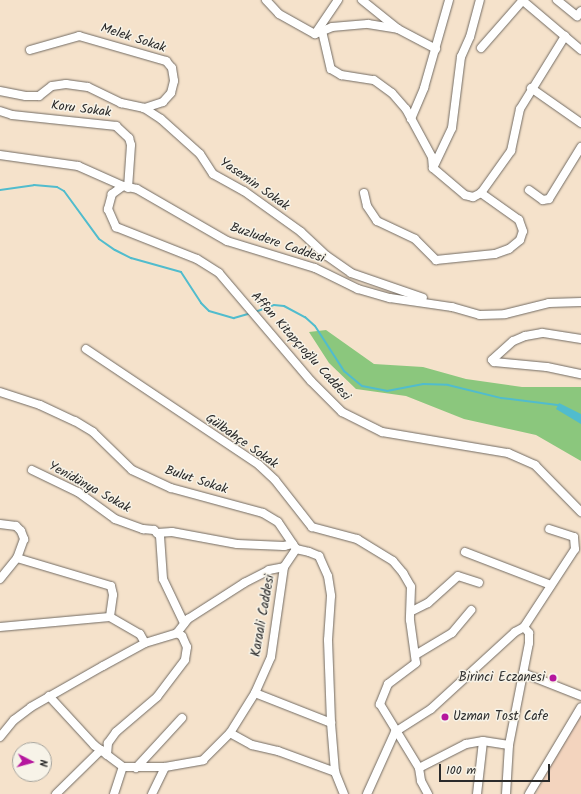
<!DOCTYPE html>
<meta charset="utf-8">
<style>
body{margin:0}
#map{position:relative;width:581px;height:794px;overflow:hidden;background:#f5e2cb;font-family:Kalam,sans-serif}
div>[style]{position:absolute}
.built>*{inset:0;background:#f3d4be}
.green>*{inset:0;background:#8bc77d}
.water>*{inset:0;background:#51bccd}
.stream>*{height:2px;margin:-1px;padding:0 1px;transform-origin:1px;border-radius:1px;background:#51bccd}
.roads{filter:drop-shadow(0 0 1px #726b63) drop-shadow(0 0 1px #726b63)}
.minor>*{height:8px;margin:-4px;padding:0 4px;transform-origin:4px;border-radius:4px;background:#fff}
.dots>*{width:11px;height:11px;translate:-50% -50%;box-sizing:border-box;border:2px solid #f7f3e8;border-radius:50%}
span{translate:-50% -50%;white-space:nowrap;text-align:center;line-height:1.15;-webkit-text-stroke:3px #f7f3e8;paint-order:stroke}
.street-label{font-size:13px;color:#2b2b2b}
.poi-label{font-size:13px;color:#2b2b2b}
.right{translate:-100% -50%;text-align:right}
.left{translate:0 -50%;text-align:left}
.north{position:absolute;left:12px;top:742px;width:40px;height:40px;box-sizing:border-box;background:#f7f3e8;border:1px solid #a5a39c;border-radius:50%;rotate:96deg;font-size:11px;font-weight:700;line-height:16px;text-align:center;color:#2b2b2b}
.north::after{content:'';display:block;margin:auto;width:14px;height:18px;background:#b5179e;clip-path:polygon(50% 0,100% 100%,50% 72%,0 100%)}
.scale{position:absolute;left:439px;top:764px;width:111px;height:18px;box-sizing:border-box;border:2px solid #2b2b2b;border-top:0;padding-left:5px;font-size:12px;line-height:14px;white-space:nowrap;color:#2b2b2b;-webkit-text-stroke:3px #f7f3e8;paint-order:stroke}
</style>
<div id="map">
<div class="built">
<i style="clip-path:polygon(581px 712px,581px 794px,536px 794px,560px 747px)"></i>
</div>
<div class="green">
<i style="clip-path:polygon(326px 330px,374px 364px,423px 367px,466px 379px,522px 387px,581px 387px,581px 461px,536px 435px,464px 419px,406px 396px,356px 389px,329px 363px,309px 332px)"></i>
</div>
<div class="water">
<i style="clip-path:polygon(559px 403px,581px 414px,581px 424px,556px 409px)"></i>
</div>
<div class="stream">
<i style="left:0;top:190px;width:34px;rotate:-8deg"></i>
<i style="left:34px;top:185px;width:23px;rotate:5deg"></i>
<i style="left:57px;top:187px;width:8px;rotate:30deg"></i>
<i style="left:64px;top:191px;width:59px;rotate:53.9deg"></i>
<i style="left:99px;top:239px;width:19px;rotate:35deg"></i>
<i style="left:115px;top:250px;width:18px;rotate:27deg"></i>
<i style="left:131px;top:258px;width:52px;rotate:15.6deg"></i>
<i style="left:181px;top:272px;width:37px;rotate:57deg"></i>
<i style="left:201px;top:303px;width:11px;rotate:45deg"></i>
<i style="left:209px;top:311px;width:26px;rotate:16deg"></i>
<i style="left:234px;top:318px;width:18px;rotate:-16deg"></i>
<i style="left:255px;top:312px;width:20px;rotate:-20deg"></i>
<i style="left:274px;top:305px;width:10px;rotate:6deg"></i>
<i style="left:284px;top:306px;width:24px;rotate:28deg"></i>
<i style="left:305px;top:317px;width:13px;rotate:42deg"></i>
<i style="left:315px;top:326px;width:54px;rotate:57.2deg"></i>
<i style="left:344px;top:371px;width:23px;rotate:40deg"></i>
<i style="left:362px;top:386px;width:25px;rotate:11deg"></i>
<i style="left:387px;top:391px;width:37px;rotate:-11deg"></i>
<i style="left:423px;top:384px;width:25px;rotate:2deg"></i>
<i style="left:448px;top:385px;width:55px;rotate:13.8deg"></i>
<i style="left:501px;top:398px;width:57px;rotate:7deg"></i>
</div>
<div class="roads">
<div class="minor">
<i style="left:266px;top:0;width:19px;rotate:47deg"></i>
<i style="left:279px;top:14px;width:41px;rotate:29.1deg"></i>
<i style="left:315px;top:34px;width:41px;rotate:-55.9deg"></i>
<i style="left:362px;top:0;width:46px;rotate:38.9deg"></i>
<i style="left:522px;top:0;width:77px;rotate:40.3deg"></i>
<i style="left:557px;top:0;width:26px;rotate:39deg"></i>
<i style="left:577px;top:16px;width:6px;rotate:-51deg"></i>
<i style="left:322px;top:31px;width:39px;rotate:77deg"></i>
<i style="left:331px;top:69px;width:12px;rotate:31deg"></i>
<i style="left:341px;top:75px;width:33px;rotate:9deg"></i>
<i style="left:374px;top:80px;width:22px;rotate:36deg"></i>
<i style="left:392px;top:93px;width:21px;rotate:49deg"></i>
<i style="left:406px;top:109px;width:55px;rotate:61.6deg"></i>
<i style="left:432px;top:157px;width:11px;rotate:85deg"></i>
<i style="left:315px;top:34px;width:18px;rotate:-22deg"></i>
<i style="left:332px;top:27px;width:36px;rotate:-5deg"></i>
<i style="left:368px;top:24px;width:30px;rotate:9deg"></i>
<i style="left:398px;top:29px;width:43px;rotate:27.8deg"></i>
<i style="left:481px;top:48px;width:64px;rotate:-48.8deg"></i>
<i style="left:30px;top:50px;width:51px;rotate:-15.9deg"></i>
<i style="left:79px;top:36px;width:91px;rotate:16deg"></i>
<i style="left:166px;top:61px;width:9px;rotate:49deg"></i>
<i style="left:172px;top:68px;width:13px;rotate:81deg"></i>
<i style="left:174px;top:81px;width:12px;rotate:104deg"></i>
<i style="left:171px;top:93px;width:12px;rotate:132deg"></i>
<i style="left:163px;top:102px;width:20px;rotate:162deg"></i>
<i style="left:531px;top:88px;width:61px;rotate:35deg"></i>
<i style="left:0;top:91px;width:26px;rotate:11deg"></i>
<i style="left:26px;top:96px;width:13px"></i>
<i style="left:39px;top:96px;width:16px;rotate:-38deg"></i>
<i style="left:52px;top:86px;width:14px;rotate:-8deg"></i>
<i style="left:66px;top:84px;width:22px;rotate:8deg"></i>
<i style="left:88px;top:87px;width:37px;rotate:26deg"></i>
<i style="left:121px;top:103px;width:24px;rotate:12deg"></i>
<i style="left:144px;top:108px;width:20px;rotate:33deg"></i>
<i style="left:161px;top:119px;width:52px;rotate:41.9deg"></i>
<i style="left:200px;top:154px;width:24px;rotate:57deg"></i>
<i style="left:213px;top:174px;width:35px;rotate:29deg"></i>
<i style="left:244px;top:191px;width:70px;rotate:35.7deg"></i>
<i style="left:301px;top:232px;width:35px;rotate:43deg"></i>
<i style="left:327px;top:256px;width:29px;rotate:35deg"></i>
<i style="left:351px;top:273px;width:76px;rotate:19.1deg"></i>
<i style="left:0;top:111px;width:13px;rotate:18deg"></i>
<i style="left:12px;top:115px;width:105px;rotate:6deg"></i>
<i style="left:116px;top:126px;width:18px;rotate:43deg"></i>
<i style="left:129px;top:138px;width:7px;rotate:74deg"></i>
<i style="left:131px;top:145px;width:43px;rotate:94deg"></i>
<i style="left:411px;top:119px;width:34px;rotate:-67deg"></i>
<i style="left:424px;top:88px;width:91px;rotate:-74.1deg"></i>
<i style="left:0;top:155px;width:79px;rotate:8deg"></i>
<i style="left:78px;top:166px;width:49px;rotate:24deg"></i>
<i style="left:123px;top:186px;width:14px;rotate:12deg"></i>
<i style="left:137px;top:189px;width:104px;rotate:30deg"></i>
<i style="left:227px;top:241px;width:92px;rotate:17.1deg"></i>
<i style="left:315px;top:268px;width:48px;rotate:26deg"></i>
<i style="left:358px;top:289px;width:33px;rotate:16deg"></i>
<i style="left:390px;top:298px;width:63px;rotate:8.3deg"></i>
<i style="left:452px;top:307px;width:29px;rotate:16deg"></i>
<i style="left:480px;top:315px;width:25px;rotate:-2deg"></i>
<i style="left:505px;top:314px;width:45px;rotate:-14deg"></i>
<i style="left:549px;top:303px;width:32px;rotate:-2deg"></i>
<i style="left:433px;top:168px;width:44px;rotate:-64.6deg"></i>
<i style="left:452px;top:128px;width:72px;rotate:-82.8deg"></i>
<i style="left:461px;top:57px;width:22px;rotate:-66deg"></i>
<i style="left:470px;top:37px;width:38px;rotate:-75deg"></i>
<i style="left:123px;top:186px;width:14px;rotate:144deg"></i>
<i style="left:112px;top:194px;width:16px;rotate:105deg"></i>
<i style="left:108px;top:209px;width:20px;rotate:66deg"></i>
<i style="left:116px;top:227px;width:87px;rotate:21.6deg"></i>
<i style="left:197px;top:259px;width:26px;rotate:32deg"></i>
<i style="left:219px;top:273px;width:142px;rotate:49.6deg"></i>
<i style="left:311px;top:381px;width:44px;rotate:45deg"></i>
<i style="left:342px;top:412px;width:45px;rotate:26.6deg"></i>
<i style="left:382px;top:432px;width:128px;rotate:9.5deg"></i>
<i style="left:508px;top:453px;width:30px;rotate:24deg"></i>
<i style="left:535px;top:465px;width:66px;rotate:45.6deg"></i>
<i style="left:529px;top:190px;width:17px;rotate:36deg"></i>
<i style="left:543px;top:200px;width:6px;rotate:-9deg"></i>
<i style="left:549px;top:199px;width:61px;rotate:-58.4deg"></i>
<i style="left:364px;top:193px;width:13px;rotate:77deg"></i>
<i style="left:367px;top:206px;width:18px;rotate:56deg"></i>
<i style="left:377px;top:221px;width:42px;rotate:25.3deg"></i>
<i style="left:415px;top:239px;width:30px;rotate:45deg"></i>
<i style="left:436px;top:260px;width:59px;rotate:-5.8deg"></i>
<i style="left:495px;top:254px;width:15px;rotate:-20deg"></i>
<i style="left:509px;top:249px;width:14px;rotate:-39deg"></i>
<i style="left:520px;top:240px;width:9px;rotate:-72deg"></i>
<i style="left:523px;top:231px;width:12px;rotate:-110deg"></i>
<i style="left:519px;top:220px;width:47px;rotate:-144.6deg"></i>
<i style="left:481px;top:193px;width:9px;rotate:153deg"></i>
<i style="left:473px;top:197px;width:8px;rotate:-166deg"></i>
<i style="left:465px;top:195px;width:42px;rotate:-139.8deg"></i>
<i style="left:481px;top:193px;width:52px;rotate:-54.5deg"></i>
<i style="left:511px;top:151px;width:43px;rotate:-77.9deg"></i>
<i style="left:520px;top:109px;width:86px;rotate:-58.3deg"></i>
<i style="left:581px;top:339px;width:39px;rotate:-171deg"></i>
<i style="left:542px;top:333px;width:17px;rotate:170deg"></i>
<i style="left:525px;top:336px;width:13px;rotate:157deg"></i>
<i style="left:513px;top:341px;width:28px;rotate:138deg"></i>
<i style="left:492px;top:360px;width:3px;rotate:45deg"></i>
<i style="left:494px;top:362px;width:53px;rotate:5.4deg"></i>
<i style="left:547px;top:367px;width:35px;rotate:12deg"></i>
<i style="left:86px;top:349px;width:208px;rotate:33.8deg"></i>
<i style="left:259px;top:465px;width:22px;rotate:43deg"></i>
<i style="left:275px;top:480px;width:60px;rotate:51.8deg"></i>
<i style="left:312px;top:527px;width:47px;rotate:14.9deg"></i>
<i style="left:357px;top:539px;width:42px;rotate:31.4deg"></i>
<i style="left:393px;top:561px;width:16px;rotate:50deg"></i>
<i style="left:403px;top:573px;width:16px;rotate:60deg"></i>
<i style="left:411px;top:587px;width:33px;rotate:92deg"></i>
<i style="left:410px;top:620px;width:43px;rotate:82.1deg"></i>
<i style="left:416px;top:663px;width:35px;rotate:143deg"></i>
<i style="left:388px;top:684px;width:22px;rotate:112deg"></i>
<i style="left:380px;top:704px;width:75px;rotate:58.6deg"></i>
<i style="left:419px;top:768px;width:13px;rotate:81deg"></i>
<i style="left:421px;top:781px;width:15px;rotate:62deg"></i>
<i style="left:0;top:392px;width:42px;rotate:18deg"></i>
<i style="left:40px;top:405px;width:38px;rotate:25deg"></i>
<i style="left:75px;top:421px;width:21px;rotate:31deg"></i>
<i style="left:93px;top:432px;width:54px;rotate:44.3deg"></i>
<i style="left:132px;top:470px;width:43px;rotate:24.8deg"></i>
<i style="left:171px;top:488px;width:95px;rotate:15.2deg"></i>
<i style="left:263px;top:513px;width:17px;rotate:31deg"></i>
<i style="left:278px;top:522px;width:32px;rotate:56deg"></i>
<i style="left:32px;top:470px;width:51px;rotate:25.6deg"></i>
<i style="left:78px;top:492px;width:46px;rotate:36.1deg"></i>
<i style="left:115px;top:519px;width:30px;rotate:20deg"></i>
<i style="left:143px;top:529px;width:11px;rotate:5deg"></i>
<i style="left:154px;top:530px;width:8px;rotate:45deg"></i>
<i style="left:160px;top:536px;width:43px;rotate:86deg"></i>
<i style="left:163px;top:579px;width:49px;rotate:64.5deg"></i>
<i style="left:0;top:524px;width:16px;rotate:7deg"></i>
<i style="left:16px;top:526px;width:7px;rotate:45deg"></i>
<i style="left:21px;top:531px;width:9px;rotate:69deg"></i>
<i style="left:24px;top:539px;width:20px;rotate:110deg"></i>
<i style="left:17px;top:558px;width:27px;rotate:129deg"></i>
<i style="left:157px;top:533px;width:15px;rotate:-4deg"></i>
<i style="left:172px;top:532px;width:66px;rotate:10.5deg"></i>
<i style="left:237px;top:544px;width:47px;rotate:2.4deg"></i>
<i style="left:284px;top:546px;width:9px;rotate:-13deg"></i>
<i style="left:465px;top:552px;width:92px;rotate:21deg"></i>
<i style="left:17px;top:558px;width:98px;rotate:16.6deg"></i>
<i style="left:111px;top:586px;width:9px;rotate:77deg"></i>
<i style="left:113px;top:595px;width:22px;rotate:98deg"></i>
<i style="left:412px;top:611px;width:18px;rotate:-27deg"></i>
<i style="left:428px;top:603px;width:40px;rotate:-42deg"></i>
<i style="left:458px;top:576px;width:22px;rotate:18deg"></i>
<i style="left:0;top:627px;width:110px;rotate:-5.2deg"></i>
<i style="left:110px;top:617px;width:34px;rotate:30deg"></i>
<i style="left:140px;top:634px;width:10px;rotate:61deg"></i>
<i style="left:524px;top:627px;width:93px;rotate:-56.8deg"></i>
<i style="left:575px;top:549px;width:12px;rotate:-95deg"></i>
<i style="left:574px;top:537px;width:26px;rotate:-162deg"></i>
<i style="left:177px;top:633px;width:18px;rotate:-52deg"></i>
<i style="left:188px;top:619px;width:67px;rotate:-32.7deg"></i>
<i style="left:244px;top:583px;width:28px;rotate:-27deg"></i>
<i style="left:269px;top:570px;width:15px;rotate:-11deg"></i>
<i style="left:417px;top:654px;width:41px;rotate:-31deg"></i>
<i style="left:452px;top:633px;width:30px;rotate:-50deg"></i>
<i style="left:523px;top:673px;width:62px;rotate:21.6deg"></i>
<i style="left:255px;top:693px;width:82px;rotate:21.5deg"></i>
<i style="left:49px;top:696px;width:67px;rotate:47.4deg"></i>
<i style="left:94px;top:745px;width:36px;rotate:37deg"></i>
<i style="left:123px;top:767px;width:42px"></i>
<i style="left:165px;top:767px;width:39px;rotate:-10deg"></i>
<i style="left:203px;top:760px;width:38px;rotate:-45deg"></i>
<i style="left:230px;top:733px;width:47px;rotate:-58deg"></i>
<i style="left:255px;top:693px;width:39px;rotate:-66deg"></i>
<i style="left:271px;top:657px;width:91px;rotate:-81.8deg"></i>
<i style="left:284px;top:567px;width:22px;rotate:-56deg"></i>
<i style="left:296px;top:549px;width:13px;rotate:13deg"></i>
<i style="left:309px;top:552px;width:11px;rotate:22deg"></i>
<i style="left:319px;top:556px;width:22px;rotate:66deg"></i>
<i style="left:328px;top:576px;width:20px;rotate:81deg"></i>
<i style="left:331px;top:596px;width:44px;rotate:93.9deg"></i>
<i style="left:328px;top:640px;width:83px;rotate:87.9deg"></i>
<i style="left:331px;top:723px;width:49px;rotate:85.3deg"></i>
<i style="left:335px;top:772px;width:24px;rotate:68deg"></i>
<i style="left:230px;top:733px;width:25px;rotate:29deg"></i>
<i style="left:252px;top:745px;width:27px;rotate:13deg"></i>
<i style="left:278px;top:751px;width:61px;rotate:20.2deg"></i>
<i style="left:0;top:737px;width:22px;rotate:-51deg"></i>
<i style="left:14px;top:720px;width:21px;rotate:-37deg"></i>
<i style="left:31px;top:707px;width:83px;rotate:-29.7deg"></i>
<i style="left:103px;top:666px;width:48px;rotate:-28.7deg"></i>
<i style="left:145px;top:643px;width:34px;rotate:-17deg"></i>
<i style="left:177px;top:633px;width:6px;rotate:31deg"></i>
<i style="left:182px;top:636px;width:12px;rotate:66deg"></i>
<i style="left:187px;top:647px;width:13px;rotate:99deg"></i>
<i style="left:185px;top:660px;width:46px;rotate:127.1deg"></i>
<i style="left:157px;top:697px;width:54px;rotate:139.5deg"></i>
<i style="left:116px;top:732px;width:14px;rotate:126deg"></i>
<i style="left:108px;top:743px;width:12px;rotate:95deg"></i>
<i style="left:136px;top:768px;width:68px;rotate:-47.4deg"></i>
<i style="left:419px;top:768px;width:53px;rotate:-27.1deg"></i>
<i style="left:466px;top:744px;width:17px;rotate:-10deg"></i>
<i style="left:483px;top:741px;width:26px;rotate:9deg"></i>
<i style="left:56px;top:794px;width:63px;rotate:-44.4deg"></i>
<i style="left:114px;top:794px;width:28px;rotate:-72deg"></i>
<i style="left:152px;top:794px;width:30px;rotate:-64deg"></i>
<i style="left:367px;top:794px;width:68px;rotate:-65.7deg"></i>
<i style="left:395px;top:732px;width:43px;rotate:-32.6deg"></i>
<i style="left:431px;top:709px;width:114px;rotate:-42.5deg"></i>
<i style="left:515px;top:632px;width:10px;rotate:-29deg"></i>
<i style="left:524px;top:627px;width:8px;rotate:50deg"></i>
<i style="left:529px;top:633px;width:10px;rotate:90deg"></i>
<i style="left:529px;top:643px;width:104px;rotate:101.1deg"></i>
<i style="left:509px;top:745px;width:49px;rotate:93.5deg"></i>
<i style="left:477px;top:794px;width:53px;rotate:-83.5deg"></i>
<i style="left:529px;top:794px;width:101px;rotate:-59.1deg"></i>
</div>
</div>
<div class="dots">
<i style="left:553px;top:678px;background:#b5179e"></i>
<i style="left:445px;top:717px;background:#b5179e"></i>
</div>
<div class="street-label">
<span style="left:133px;top:39px;rotate:18deg">Melek Sokak</span>
<span style="left:81px;top:110px;rotate:7deg">Koru Sokak</span>
<span style="left:254px;top:185px;rotate:35deg">Yasemin Sokak</span>
<span style="left:277px;top:244px;rotate:19deg">Buzludere Caddesi</span>
<span style="left:300px;top:347px;rotate:48deg">Affan Kitapçıoğlu Caddesi</span>
<span style="left:241px;top:442px;rotate:35deg">Gülbahçe Sokak</span>
<span style="left:196px;top:481px;rotate:18deg">Bulut Sokak</span>
<span style="left:89px;top:488px;rotate:29deg">Yenidünya Sokak</span>
<span style="left:264px;top:616px;rotate:-80deg">Karaali Caddesi</span>
</div>
<div class="poi-label">
<span class="right" style="left:545px;top:678px">Birinci Eczanesi</span>
<span class="left" style="left:453px;top:717px">Uzman Tost Cafe</span>
</div>
<div class="north">N</div>
<div class="scale">100 m</div>
</div>
